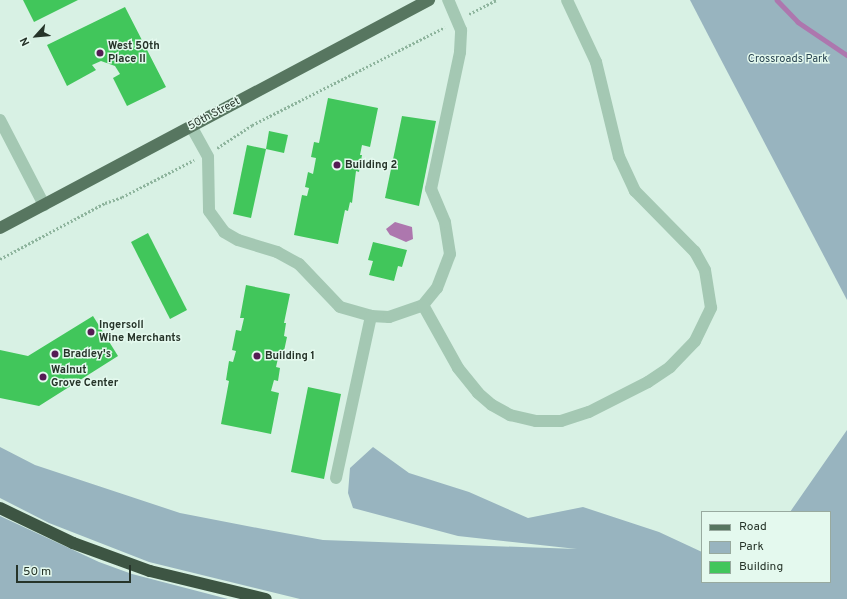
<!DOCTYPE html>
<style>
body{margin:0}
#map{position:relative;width:847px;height:599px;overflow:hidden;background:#d8f1e4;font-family:Overpass,sans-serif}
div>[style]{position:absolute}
.green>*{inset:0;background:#98b4bf}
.water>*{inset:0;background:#ad77ae}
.stream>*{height:4.5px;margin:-2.25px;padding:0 2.25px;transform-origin:2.25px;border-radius:2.25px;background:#ad77ae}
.building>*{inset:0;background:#41c65b}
.path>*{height:2.5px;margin-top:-1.25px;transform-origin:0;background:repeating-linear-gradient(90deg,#8eb49d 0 2px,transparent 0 4px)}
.minor>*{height:12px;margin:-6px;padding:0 6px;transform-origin:6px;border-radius:6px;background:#a4c8b3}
.major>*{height:12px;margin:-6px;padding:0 6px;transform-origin:6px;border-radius:6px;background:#577660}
.highway>*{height:12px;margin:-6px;padding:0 6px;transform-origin:6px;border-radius:6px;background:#3d5543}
.dots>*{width:11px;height:11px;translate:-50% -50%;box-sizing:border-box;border:2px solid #e4f9ee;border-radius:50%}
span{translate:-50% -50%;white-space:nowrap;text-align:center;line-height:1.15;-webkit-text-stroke:3px #e4f9ee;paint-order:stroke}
.poi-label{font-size:11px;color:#263429;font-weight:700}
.left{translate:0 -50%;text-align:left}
.park-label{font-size:11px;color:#2a4552}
.street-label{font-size:11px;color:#263429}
.legend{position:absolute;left:701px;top:511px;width:130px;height:72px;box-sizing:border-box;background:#e4f9ee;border:1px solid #98aa9f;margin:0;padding:5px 7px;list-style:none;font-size:12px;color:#263429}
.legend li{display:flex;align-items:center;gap:8px;height:20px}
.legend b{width:20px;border:1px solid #98aa9f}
.north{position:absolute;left:16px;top:16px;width:40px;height:40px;-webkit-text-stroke:3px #e4f9ee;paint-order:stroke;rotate:243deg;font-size:11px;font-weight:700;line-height:16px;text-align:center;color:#263429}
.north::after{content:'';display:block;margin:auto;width:14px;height:18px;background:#263429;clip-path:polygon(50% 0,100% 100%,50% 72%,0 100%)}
.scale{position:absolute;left:16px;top:565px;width:115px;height:18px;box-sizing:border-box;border:2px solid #263429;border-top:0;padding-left:5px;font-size:12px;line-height:14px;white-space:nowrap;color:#263429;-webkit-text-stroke:3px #e4f9ee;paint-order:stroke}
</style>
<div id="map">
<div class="green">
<i style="clip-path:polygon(690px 0,847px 0,847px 300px,718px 54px)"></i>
<i style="clip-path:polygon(847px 430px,847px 599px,300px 599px,149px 562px,49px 523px,0 498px,0 447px,35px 465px,180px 513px,263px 529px,323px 540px,577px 549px,458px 536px,353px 508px,348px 493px,350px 468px,373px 447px,409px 473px,469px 492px,528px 518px,583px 507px,659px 532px,702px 552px,702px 582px,830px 582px,830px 512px,790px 512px)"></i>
<i style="clip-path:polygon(0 516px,99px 562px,132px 574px,228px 599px,0 599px)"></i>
</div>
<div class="water">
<i style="clip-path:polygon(395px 222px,412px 227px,413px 239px,406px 242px,390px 235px,386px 229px)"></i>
</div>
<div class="stream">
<i style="left:777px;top:0;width:30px;rotate:46deg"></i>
<i style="left:798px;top:22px;width:59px;rotate:34deg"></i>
</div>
<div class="building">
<i style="clip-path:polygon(23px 0,78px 0,34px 22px)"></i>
<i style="clip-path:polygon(125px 7px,166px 87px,127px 106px,113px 78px,120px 74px,115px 66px,101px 61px,92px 65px,96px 70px,67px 86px,47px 45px)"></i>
<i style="clip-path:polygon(328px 98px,378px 108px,370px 147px,362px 145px,360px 155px,362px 155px,359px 172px,356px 171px,352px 203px,350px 202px,348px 211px,345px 210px,338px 244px,294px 235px,302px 195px,307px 196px,309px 188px,305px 187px,308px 172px,313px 174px,316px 158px,311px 157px,314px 142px,319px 143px)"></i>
<i style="clip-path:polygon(402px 116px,436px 121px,419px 206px,385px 198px)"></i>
<i style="clip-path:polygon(269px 131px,288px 135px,284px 153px,266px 149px)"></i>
<i style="clip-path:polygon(247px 145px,266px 149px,251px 218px,233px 214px)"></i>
<i style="clip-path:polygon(148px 233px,187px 310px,170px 319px,131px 242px)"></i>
<i style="clip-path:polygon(373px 242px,407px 250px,402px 267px,398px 266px,394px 281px,369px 275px,373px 261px,368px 260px)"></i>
<i style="clip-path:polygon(246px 285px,290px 294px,284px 323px,286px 323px,284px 336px,287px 337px,284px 351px,280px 350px,276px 367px,280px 368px,278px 381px,274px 380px,271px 391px,279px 393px,271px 434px,221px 424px,229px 381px,226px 380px,229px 361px,233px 362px,236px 351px,232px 350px,236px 330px,241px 331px,244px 318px,240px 318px)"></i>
<i style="clip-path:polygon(93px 316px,118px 356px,39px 406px,0 398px,0 350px,28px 356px)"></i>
<i style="clip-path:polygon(308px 387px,341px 394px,324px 479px,291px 472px)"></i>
</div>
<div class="path">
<i style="left:469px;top:14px;width:31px;rotate:-27deg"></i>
<i style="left:217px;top:148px;width:42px;rotate:-33.3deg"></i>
<i style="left:252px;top:125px;width:216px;rotate:-26.9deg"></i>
<i style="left:0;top:259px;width:119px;rotate:-28.1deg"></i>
<i style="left:105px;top:203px;width:18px;rotate:-19deg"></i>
<i style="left:122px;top:197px;width:81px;rotate:-27.2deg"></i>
</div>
<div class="minor">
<i style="left:0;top:120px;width:96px;rotate:62.6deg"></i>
<i style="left:191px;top:126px;width:35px;rotate:61deg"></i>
<i style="left:208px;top:157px;width:54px;rotate:88.9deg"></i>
<i style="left:209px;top:211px;width:26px;rotate:54deg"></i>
<i style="left:224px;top:232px;width:16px;rotate:30deg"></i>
<i style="left:238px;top:240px;width:41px;rotate:17.1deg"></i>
<i style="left:277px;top:252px;width:25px;rotate:29deg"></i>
<i style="left:299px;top:264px;width:59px;rotate:46.4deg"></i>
<i style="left:340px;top:307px;width:32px;rotate:16deg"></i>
<i style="left:371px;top:316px;width:18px;rotate:3deg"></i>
<i style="left:389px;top:317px;width:36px;rotate:-19deg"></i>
<i style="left:423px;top:305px;width:22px;rotate:-51deg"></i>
<i style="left:437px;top:288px;width:36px;rotate:-69deg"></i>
<i style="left:450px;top:254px;width:32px;rotate:-99deg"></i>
<i style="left:445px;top:222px;width:36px;rotate:-113deg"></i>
<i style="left:431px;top:189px;width:140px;rotate:-78deg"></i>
<i style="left:460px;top:52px;width:22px;rotate:-87deg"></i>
<i style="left:461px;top:30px;width:33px;rotate:-113deg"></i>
<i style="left:423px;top:305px;width:72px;rotate:60.9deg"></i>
<i style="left:458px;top:368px;width:32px;rotate:51deg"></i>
<i style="left:478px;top:393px;width:18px;rotate:41deg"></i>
<i style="left:492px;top:405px;width:21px;rotate:29deg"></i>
<i style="left:510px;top:415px;width:27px;rotate:13deg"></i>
<i style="left:536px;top:421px;width:25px"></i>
<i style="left:561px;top:421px;width:29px;rotate:-18deg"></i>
<i style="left:589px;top:412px;width:66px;rotate:-27deg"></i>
<i style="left:648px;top:382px;width:27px;rotate:-34deg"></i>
<i style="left:670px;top:367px;width:36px;rotate:-46deg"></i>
<i style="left:695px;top:341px;width:37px;rotate:-64deg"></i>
<i style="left:711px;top:308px;width:38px;rotate:-99deg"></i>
<i style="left:705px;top:270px;width:21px;rotate:-119deg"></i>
<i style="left:695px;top:252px;width:86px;rotate:-134.5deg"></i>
<i style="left:635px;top:191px;width:38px;rotate:-115deg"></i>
<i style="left:619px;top:157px;width:98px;rotate:-103.6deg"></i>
<i style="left:596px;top:62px;width:68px;rotate:-115.1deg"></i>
<i style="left:336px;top:478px;width:166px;rotate:-77.8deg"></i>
</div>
<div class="major">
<i style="left:0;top:228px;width:486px;rotate:-28deg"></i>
</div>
<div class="highway">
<i style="left:0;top:508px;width:81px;rotate:25.6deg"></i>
<i style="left:73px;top:543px;width:82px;rotate:20deg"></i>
<i style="left:150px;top:571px;width:119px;rotate:13.6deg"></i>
</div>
<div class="dots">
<i style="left:100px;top:53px;background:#551c54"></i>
<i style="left:337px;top:165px;background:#551c54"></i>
<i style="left:91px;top:332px;background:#551c54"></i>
<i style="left:55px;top:354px;background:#551c54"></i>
<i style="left:257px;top:356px;background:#551c54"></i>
<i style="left:43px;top:377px;background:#551c54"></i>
</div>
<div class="poi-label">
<span class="left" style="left:108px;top:53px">West 50th<br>Place II</span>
<span class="left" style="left:345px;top:165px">Building 2</span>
<span class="left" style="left:99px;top:332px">Ingersoll<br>Wine Merchants</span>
<span class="left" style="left:63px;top:354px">Bradley's</span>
<span class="left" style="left:265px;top:356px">Building 1</span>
<span class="left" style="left:51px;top:377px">Walnut<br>Grove Center</span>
</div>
<div class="park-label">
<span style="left:788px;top:59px">Crossroads Park</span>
</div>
<div class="street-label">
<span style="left:214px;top:114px;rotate:-28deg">50th Street</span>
</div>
<ul class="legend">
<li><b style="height:5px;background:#577660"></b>Road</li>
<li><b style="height:11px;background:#98b4bf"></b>Park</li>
<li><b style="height:11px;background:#41c65b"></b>Building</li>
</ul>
<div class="north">N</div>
<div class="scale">50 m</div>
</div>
